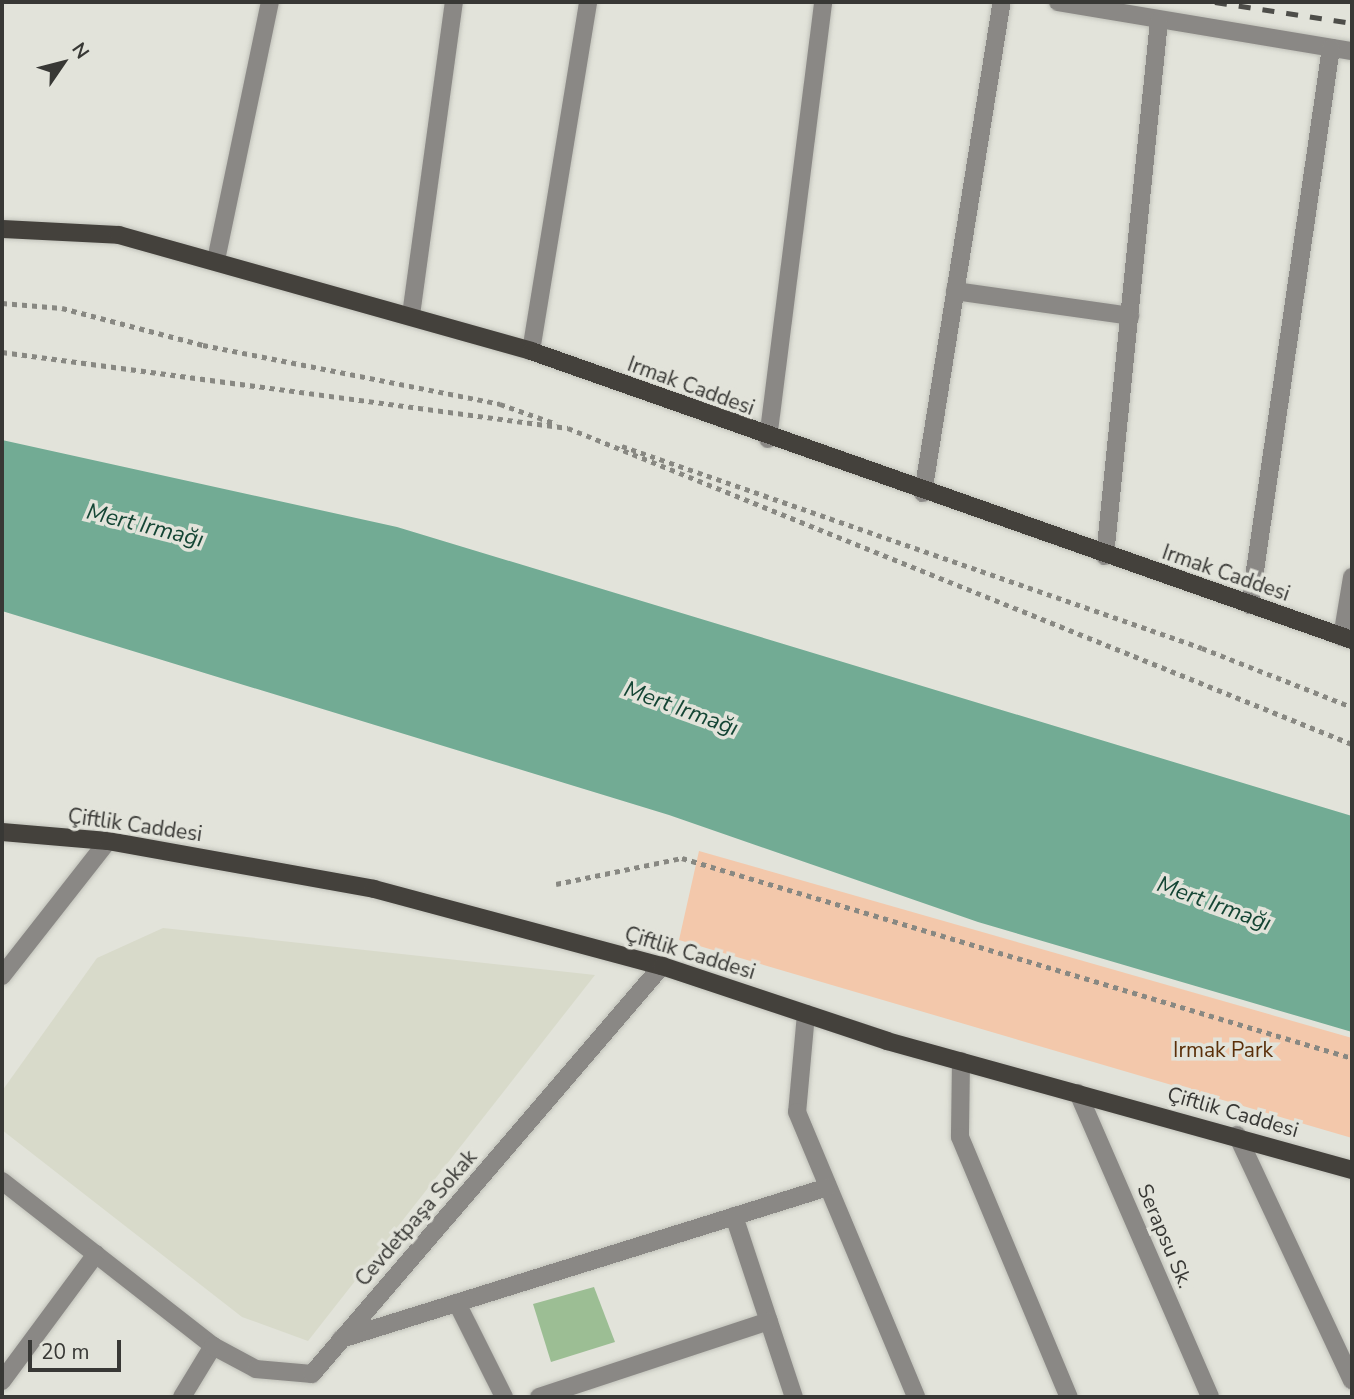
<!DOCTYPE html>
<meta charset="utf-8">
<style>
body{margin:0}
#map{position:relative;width:1354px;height:1399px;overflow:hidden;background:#e2e3da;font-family:"Nunito Sans",sans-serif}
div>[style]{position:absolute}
.built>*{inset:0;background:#d8daca}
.green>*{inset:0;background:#f3c8ab}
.water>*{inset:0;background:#72ab94}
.building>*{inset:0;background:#9cbe94}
.path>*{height:4.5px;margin-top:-2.25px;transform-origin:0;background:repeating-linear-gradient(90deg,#888882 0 5px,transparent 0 10px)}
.roads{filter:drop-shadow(0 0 2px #c0c1b9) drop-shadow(0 0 2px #c0c1b9)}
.minor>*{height:18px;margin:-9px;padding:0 9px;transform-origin:9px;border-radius:9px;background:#8a8885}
.major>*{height:18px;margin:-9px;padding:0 9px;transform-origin:9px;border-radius:9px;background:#44413c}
.rail>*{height:5px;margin-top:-2.5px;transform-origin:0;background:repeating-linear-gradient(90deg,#4d4d49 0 12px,transparent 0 24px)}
span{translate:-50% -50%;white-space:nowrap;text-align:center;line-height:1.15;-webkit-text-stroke:7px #e2e3da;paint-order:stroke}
.street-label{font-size:21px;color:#383835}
.park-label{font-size:21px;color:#5a2f09}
.water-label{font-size:23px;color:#144534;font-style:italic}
.frame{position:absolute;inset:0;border:4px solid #383835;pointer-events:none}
.north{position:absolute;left:28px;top:28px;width:70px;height:70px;-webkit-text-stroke:5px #e2e3da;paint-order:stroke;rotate:55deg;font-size:19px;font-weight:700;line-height:28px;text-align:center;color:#383835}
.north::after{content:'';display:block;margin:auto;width:24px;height:32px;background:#383835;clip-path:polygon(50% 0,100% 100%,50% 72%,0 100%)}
.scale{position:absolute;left:28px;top:1340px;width:93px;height:32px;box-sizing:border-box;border:4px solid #383835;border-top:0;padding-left:9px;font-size:21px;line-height:24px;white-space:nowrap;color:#383835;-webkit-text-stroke:5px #e2e3da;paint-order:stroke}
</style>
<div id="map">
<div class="built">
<i style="clip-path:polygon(163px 928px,595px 975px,308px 1341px,242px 1317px,2px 1130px,2px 1091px,97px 958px)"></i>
</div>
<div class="green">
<i style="clip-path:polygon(699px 851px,1352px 1038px,1352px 1138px,679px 940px)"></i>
</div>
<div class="water">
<i style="clip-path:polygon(2px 440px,397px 527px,1352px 816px,1352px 1032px,978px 922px,669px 815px,2px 611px)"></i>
</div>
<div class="building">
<i style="clip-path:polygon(594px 1287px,615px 1342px,551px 1362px,533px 1304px)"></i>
</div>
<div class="path">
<i style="left:2px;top:303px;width:60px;rotate:4.8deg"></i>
<i style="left:62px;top:308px;width:146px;rotate:14.7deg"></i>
<i style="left:203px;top:345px;width:303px;rotate:11.2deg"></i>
<i style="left:500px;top:404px;width:60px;rotate:19.3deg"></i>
<i style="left:2px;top:352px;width:571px;rotate:7.65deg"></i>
<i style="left:568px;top:428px;width:845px;rotate:21.95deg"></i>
<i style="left:622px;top:446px;width:614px;rotate:19.2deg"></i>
<i style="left:1202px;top:648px;width:161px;rotate:21.5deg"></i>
<i style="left:556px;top:884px;width:129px;rotate:-11.7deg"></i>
<i style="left:682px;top:858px;width:699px;rotate:16.62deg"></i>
</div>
<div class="roads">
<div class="minor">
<i style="left:1058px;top:2px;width:298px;rotate:9.5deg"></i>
<i style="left:216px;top:260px;width:264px;rotate:-78.2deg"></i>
<i style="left:955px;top:291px;width:177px;rotate:8.1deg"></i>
<i style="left:411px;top:315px;width:316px;rotate:-82.2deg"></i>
<i style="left:531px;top:351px;width:354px;rotate:-80.7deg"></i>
<i style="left:768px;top:439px;width:440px;rotate:-82.8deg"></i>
<i style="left:923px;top:493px;width:497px;rotate:-80.9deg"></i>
<i style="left:1105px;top:556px;width:538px;rotate:-84.24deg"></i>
<i style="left:1250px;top:605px;width:563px;rotate:-81.73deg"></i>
<i style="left:1342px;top:637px;width:61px;rotate:-80.5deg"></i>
<i style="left:2px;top:976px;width:172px;rotate:-51.9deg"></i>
<i style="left:806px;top:1014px;width:98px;rotate:95.2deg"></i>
<i style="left:797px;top:1112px;width:309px;rotate:67.3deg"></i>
<i style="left:961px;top:1061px;width:76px;rotate:90.8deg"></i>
<i style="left:960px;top:1137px;width:282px;rotate:67.3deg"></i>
<i style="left:1078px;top:1093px;width:331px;rotate:66.5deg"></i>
<i style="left:1237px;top:1135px;width:271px;rotate:64.9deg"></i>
<i style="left:2px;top:1181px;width:268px;rotate:38deg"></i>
<i style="left:734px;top:1216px;width:191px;rotate:71.7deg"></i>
<i style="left:457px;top:1303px;width:105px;rotate:63.4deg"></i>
<i style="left:341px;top:1339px;width:510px;rotate:-17.33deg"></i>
<i style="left:2px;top:1381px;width:158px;rotate:-53.5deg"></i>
<i style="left:182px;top:1397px;width:60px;rotate:-58.7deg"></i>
<i style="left:213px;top:1346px;width:49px;rotate:28.1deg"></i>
<i style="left:256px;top:1369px;width:56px;rotate:5.1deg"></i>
<i style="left:312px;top:1374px;width:538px;rotate:-49.38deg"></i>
<i style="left:539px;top:1397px;width:242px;rotate:-18.3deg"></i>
</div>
<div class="major">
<i style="left:2px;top:229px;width:117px;rotate:2.9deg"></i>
<i style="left:119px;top:235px;width:428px;rotate:15.7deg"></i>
<i style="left:531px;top:351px;width:870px;rotate:19.39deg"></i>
<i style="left:2px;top:832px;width:106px;rotate:4.9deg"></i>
<i style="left:108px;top:841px;width:270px;rotate:10.2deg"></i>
<i style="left:374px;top:889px;width:298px;rotate:15deg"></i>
<i style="left:662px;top:966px;width:237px;rotate:18.4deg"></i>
<i style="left:887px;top:1041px;width:483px;rotate:15.5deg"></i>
</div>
</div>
<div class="rail">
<i style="left:1215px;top:2px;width:139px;rotate:8.7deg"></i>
</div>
<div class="street-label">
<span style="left:691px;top:386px;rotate:20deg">Irmak Caddesi</span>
<span style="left:1226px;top:573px;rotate:19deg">Irmak Caddesi</span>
<span style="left:135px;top:825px;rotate:8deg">Çiftlik Caddesi</span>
<span style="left:690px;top:953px;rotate:17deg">Çiftlik Caddesi</span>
<span style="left:1233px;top:1112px;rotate:16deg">Çiftlik Caddesi</span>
<span style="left:416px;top:1218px;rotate:-49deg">Cevdetpaşa Sokak</span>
<span style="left:1165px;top:1236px;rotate:67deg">Serapsu Sk.</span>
</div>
<div class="park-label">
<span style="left:1223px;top:1050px">Irmak Park</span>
</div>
<div class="water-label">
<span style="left:145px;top:526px;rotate:14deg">Mert Irmağı</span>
<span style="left:681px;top:709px;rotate:20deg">Mert Irmağı</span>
<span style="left:1214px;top:904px;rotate:20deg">Mert Irmağı</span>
</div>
<div class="frame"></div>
<div class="north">N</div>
<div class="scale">20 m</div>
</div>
